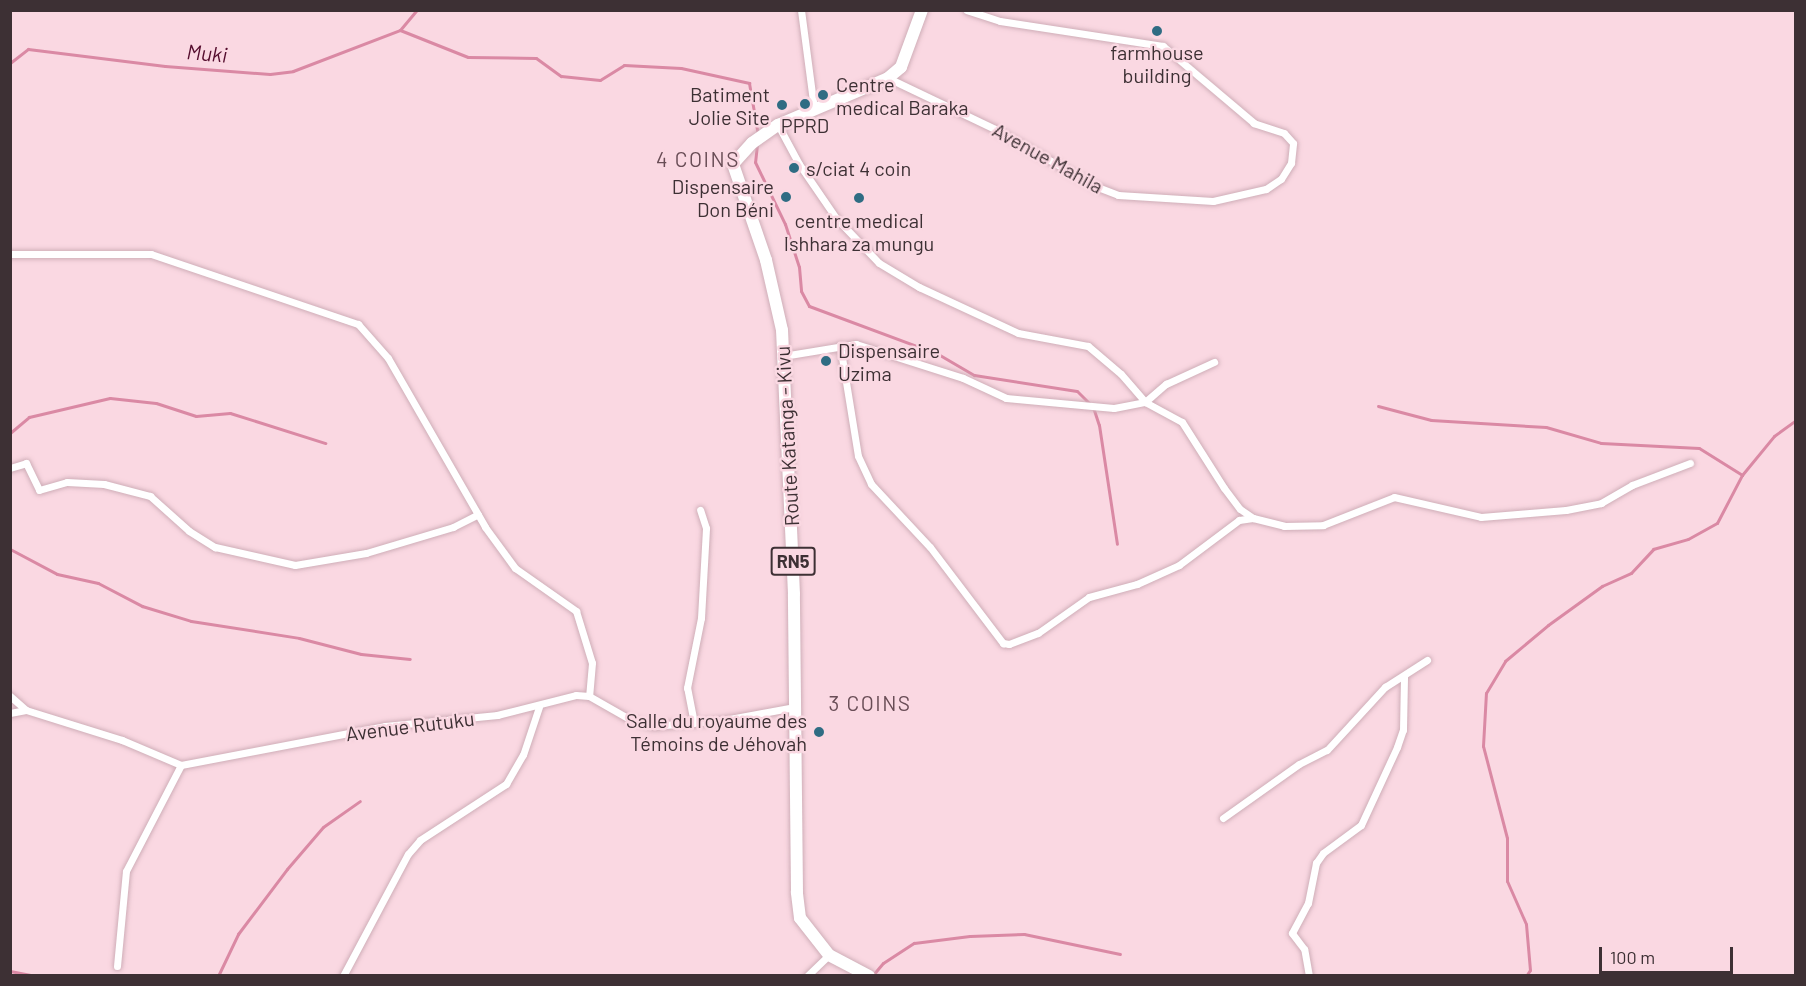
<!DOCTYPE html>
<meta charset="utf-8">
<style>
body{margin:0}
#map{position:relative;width:1806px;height:986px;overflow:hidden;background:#fad8e2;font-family:Barlow,sans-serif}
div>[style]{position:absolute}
.stream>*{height:3px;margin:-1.5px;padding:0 1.5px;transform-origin:1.5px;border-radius:1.5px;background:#da89a4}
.roads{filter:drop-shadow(0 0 2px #cfaeb8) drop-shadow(0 0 2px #cfaeb8)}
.minor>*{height:7px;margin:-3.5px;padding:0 3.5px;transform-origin:3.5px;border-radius:3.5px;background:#fff}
.trunk>*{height:12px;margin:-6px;padding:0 6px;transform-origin:6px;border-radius:6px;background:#fff}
.dots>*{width:16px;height:16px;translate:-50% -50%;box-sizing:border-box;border:3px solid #fad8e2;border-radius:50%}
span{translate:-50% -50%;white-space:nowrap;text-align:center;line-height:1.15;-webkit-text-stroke:5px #fad8e2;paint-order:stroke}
.shield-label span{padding:2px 4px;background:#fad8e2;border:2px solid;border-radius:4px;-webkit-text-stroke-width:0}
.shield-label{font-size:18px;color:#3d3034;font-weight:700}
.poi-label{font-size:20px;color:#3d3034}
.left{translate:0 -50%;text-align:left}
.right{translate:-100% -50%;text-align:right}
.street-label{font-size:20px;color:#3d3034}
.water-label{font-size:21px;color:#550d2e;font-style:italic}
.neighbourhood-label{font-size:21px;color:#694d56;letter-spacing:1.5px}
.frame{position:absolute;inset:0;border:12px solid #3d3034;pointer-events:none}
.scale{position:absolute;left:1599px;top:947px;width:134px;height:27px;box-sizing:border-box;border:3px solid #3d3034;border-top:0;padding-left:8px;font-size:18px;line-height:21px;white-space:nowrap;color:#3d3034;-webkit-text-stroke:4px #fad8e2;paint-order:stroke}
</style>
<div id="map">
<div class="stream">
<i style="left:400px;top:30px;width:73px;rotate:21.7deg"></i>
<i style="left:468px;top:57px;width:68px;rotate:0.8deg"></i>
<i style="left:536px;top:58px;width:31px;rotate:36deg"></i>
<i style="left:561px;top:76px;width:39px;rotate:6deg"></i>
<i style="left:600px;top:80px;width:28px;rotate:-32deg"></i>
<i style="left:624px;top:65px;width:57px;rotate:3deg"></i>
<i style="left:681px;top:68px;width:70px;rotate:12.4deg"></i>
<i style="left:749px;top:83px;width:53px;rotate:80.2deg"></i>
<i style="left:10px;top:63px;width:23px;rotate:-38deg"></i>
<i style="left:28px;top:49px;width:138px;rotate:7.1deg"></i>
<i style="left:165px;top:66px;width:105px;rotate:4.4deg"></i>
<i style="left:270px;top:74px;width:23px;rotate:-7deg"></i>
<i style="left:293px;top:71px;width:115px;rotate:-21deg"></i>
<i style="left:400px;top:30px;width:26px;rotate:-50deg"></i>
<i style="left:757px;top:144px;width:18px;rotate:96deg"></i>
<i style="left:755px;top:162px;width:69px;rotate:64.2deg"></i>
<i style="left:785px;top:224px;width:45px;rotate:72deg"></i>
<i style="left:799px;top:267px;width:24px;rotate:85deg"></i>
<i style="left:801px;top:291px;width:17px;rotate:62deg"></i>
<i style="left:809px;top:306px;width:138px;rotate:20.4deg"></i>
<i style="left:938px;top:354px;width:42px;rotate:30.3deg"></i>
<i style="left:974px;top:375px;width:104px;rotate:8.8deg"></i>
<i style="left:1077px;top:391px;width:23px;rotate:45deg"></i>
<i style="left:1093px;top:407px;width:19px;rotate:72deg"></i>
<i style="left:1099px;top:425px;width:120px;rotate:81.4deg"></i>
<i style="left:1378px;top:406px;width:55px;rotate:14.8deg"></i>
<i style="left:1431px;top:420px;width:115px;rotate:3.5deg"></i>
<i style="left:1546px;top:427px;width:57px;rotate:16.2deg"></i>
<i style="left:1601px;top:443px;width:98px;rotate:2.9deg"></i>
<i style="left:1699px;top:448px;width:51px;rotate:32.1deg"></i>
<i style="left:10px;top:433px;width:25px;rotate:-40deg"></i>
<i style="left:29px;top:417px;width:83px;rotate:-13.2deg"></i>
<i style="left:110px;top:398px;width:46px;rotate:6.2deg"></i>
<i style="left:156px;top:403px;width:42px;rotate:18deg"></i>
<i style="left:196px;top:416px;width:34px;rotate:-5deg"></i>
<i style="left:230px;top:413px;width:100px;rotate:17.5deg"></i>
<i style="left:10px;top:549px;width:53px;rotate:28deg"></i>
<i style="left:57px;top:574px;width:42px;rotate:12.4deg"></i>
<i style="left:98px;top:583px;width:50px;rotate:27.6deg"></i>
<i style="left:142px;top:606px;width:51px;rotate:17deg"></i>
<i style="left:191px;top:621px;width:109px;rotate:8.9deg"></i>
<i style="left:299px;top:638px;width:64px;rotate:14.5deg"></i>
<i style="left:361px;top:654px;width:49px;rotate:5.8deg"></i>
<i style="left:10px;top:971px;width:26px;rotate:11deg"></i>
<i style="left:218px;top:976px;width:47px;rotate:-64.5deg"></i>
<i style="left:238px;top:934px;width:81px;rotate:-53deg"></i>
<i style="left:287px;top:869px;width:55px;rotate:-49.4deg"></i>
<i style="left:323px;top:827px;width:45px;rotate:-35.1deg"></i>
<i style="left:872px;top:976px;width:17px;rotate:-50deg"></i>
<i style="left:883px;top:963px;width:37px;rotate:-33deg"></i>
<i style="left:914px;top:943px;width:56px;rotate:-7.1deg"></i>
<i style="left:970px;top:936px;width:54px;rotate:-2.1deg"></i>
<i style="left:1024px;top:934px;width:98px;rotate:11.8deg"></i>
<i style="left:1526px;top:976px;width:7px;rotate:-56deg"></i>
<i style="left:1530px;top:970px;width:46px;rotate:-95deg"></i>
<i style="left:1526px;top:924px;width:47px;rotate:-113.8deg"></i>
<i style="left:1507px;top:881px;width:43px;rotate:-90deg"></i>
<i style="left:1507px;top:838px;width:95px;rotate:-104.6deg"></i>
<i style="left:1483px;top:746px;width:53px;rotate:-86.8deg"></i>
<i style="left:1486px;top:693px;width:37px;rotate:-59deg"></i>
<i style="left:1505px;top:661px;width:56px;rotate:-39.9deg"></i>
<i style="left:1548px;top:625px;width:67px;rotate:-35.8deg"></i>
<i style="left:1602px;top:586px;width:32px;rotate:-24deg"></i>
<i style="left:1631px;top:573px;width:33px;rotate:-47deg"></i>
<i style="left:1653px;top:549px;width:36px;rotate:-16deg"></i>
<i style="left:1688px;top:539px;width:33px;rotate:-29deg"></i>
<i style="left:1717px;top:523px;width:54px;rotate:-62.5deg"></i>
<i style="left:1742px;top:475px;width:50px;rotate:-50.6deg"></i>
<i style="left:1774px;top:436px;width:27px;rotate:-36deg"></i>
</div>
<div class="roads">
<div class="minor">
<i style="left:801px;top:10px;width:100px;rotate:82.5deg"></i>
<i style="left:888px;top:78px;width:119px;rotate:25.5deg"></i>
<i style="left:995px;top:129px;width:115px;rotate:29.7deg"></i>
<i style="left:1095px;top:186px;width:25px;rotate:21deg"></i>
<i style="left:1118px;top:195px;width:95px;rotate:3.6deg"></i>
<i style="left:1213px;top:201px;width:54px;rotate:-12.8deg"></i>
<i style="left:1266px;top:189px;width:18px;rotate:-34deg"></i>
<i style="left:1281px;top:179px;width:19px;rotate:-58deg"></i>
<i style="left:1291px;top:163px;width:20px;rotate:-84deg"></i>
<i style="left:1293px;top:143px;width:13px;rotate:-132deg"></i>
<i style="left:1284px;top:133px;width:32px;rotate:-162deg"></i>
<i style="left:1254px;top:123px;width:119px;rotate:-139.8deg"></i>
<i style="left:1163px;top:46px;width:165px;rotate:-171.3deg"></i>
<i style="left:1000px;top:21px;width:35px;rotate:-162deg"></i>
<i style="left:778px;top:125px;width:44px;rotate:61.7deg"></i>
<i style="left:799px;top:164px;width:65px;rotate:55.6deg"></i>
<i style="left:836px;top:218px;width:62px;rotate:46.3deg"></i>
<i style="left:879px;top:263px;width:47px;rotate:31deg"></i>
<i style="left:919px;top:287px;width:109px;rotate:24.9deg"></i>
<i style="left:1018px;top:333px;width:71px;rotate:10.5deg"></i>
<i style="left:1088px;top:346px;width:43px;rotate:40.3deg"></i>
<i style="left:1121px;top:374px;width:37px;rotate:49deg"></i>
<i style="left:1145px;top:402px;width:42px;rotate:28.4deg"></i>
<i style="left:1182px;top:422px;width:78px;rotate:57.5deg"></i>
<i style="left:1224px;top:488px;width:26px;rotate:53deg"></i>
<i style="left:1240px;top:509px;width:16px;rotate:35deg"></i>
<i style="left:10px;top:254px;width:141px"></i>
<i style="left:151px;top:254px;width:219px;rotate:18.7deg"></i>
<i style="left:358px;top:324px;width:45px;rotate:48.6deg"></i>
<i style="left:388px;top:358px;width:195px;rotate:60.1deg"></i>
<i style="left:485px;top:527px;width:51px;rotate:53.8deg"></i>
<i style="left:515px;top:568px;width:75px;rotate:35.2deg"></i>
<i style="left:576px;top:611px;width:54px;rotate:72.9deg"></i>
<i style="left:592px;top:663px;width:33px;rotate:95deg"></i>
<i style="left:840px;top:345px;width:112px;rotate:80.8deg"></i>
<i style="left:858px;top:456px;width:31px;rotate:65deg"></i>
<i style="left:871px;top:484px;width:86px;rotate:46.9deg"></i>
<i style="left:930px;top:547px;width:121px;rotate:52.8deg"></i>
<i style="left:1003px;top:643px;width:6px;rotate:9deg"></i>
<i style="left:1009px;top:644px;width:31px;rotate:-21deg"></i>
<i style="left:1038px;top:633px;width:62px;rotate:-35.2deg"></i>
<i style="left:1089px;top:597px;width:50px;rotate:-15.2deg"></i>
<i style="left:1137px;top:584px;width:46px;rotate:-24.3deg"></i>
<i style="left:1179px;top:565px;width:75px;rotate:-36.9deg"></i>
<i style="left:1239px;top:520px;width:14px;rotate:-8deg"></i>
<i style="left:1253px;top:518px;width:32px;rotate:14deg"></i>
<i style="left:1284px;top:526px;width:39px;rotate:-1deg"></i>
<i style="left:1323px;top:525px;width:76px;rotate:-21.5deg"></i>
<i style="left:1394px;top:497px;width:89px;rotate:12.9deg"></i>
<i style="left:1481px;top:517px;width:85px;rotate:-4.7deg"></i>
<i style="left:1566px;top:510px;width:36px;rotate:-11deg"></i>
<i style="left:1601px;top:503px;width:36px;rotate:-30deg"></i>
<i style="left:1632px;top:485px;width:62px;rotate:-20.8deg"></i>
<i style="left:783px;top:356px;width:74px;rotate:-9.3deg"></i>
<i style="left:856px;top:344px;width:112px;rotate:17.6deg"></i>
<i style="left:963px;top:378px;width:47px;rotate:24.9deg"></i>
<i style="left:1006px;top:398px;width:108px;rotate:5.3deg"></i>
<i style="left:1114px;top:408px;width:32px;rotate:-11deg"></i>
<i style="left:1145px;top:402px;width:28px;rotate:-41deg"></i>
<i style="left:1166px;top:384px;width:53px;rotate:-24.6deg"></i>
<i style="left:10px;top:468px;width:17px;rotate:-17deg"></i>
<i style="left:26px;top:463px;width:30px;rotate:64deg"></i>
<i style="left:39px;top:490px;width:29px;rotate:-16deg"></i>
<i style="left:67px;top:482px;width:37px;rotate:3deg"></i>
<i style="left:104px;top:484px;width:48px;rotate:14.6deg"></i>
<i style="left:150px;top:496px;width:52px;rotate:41.9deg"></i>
<i style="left:189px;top:531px;width:31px;rotate:32deg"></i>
<i style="left:215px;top:547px;width:82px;rotate:12.7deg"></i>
<i style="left:295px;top:565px;width:72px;rotate:-9.6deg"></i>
<i style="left:366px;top:553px;width:91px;rotate:-16.6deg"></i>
<i style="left:453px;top:527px;width:28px;rotate:-27deg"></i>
<i style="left:10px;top:696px;width:21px;rotate:41deg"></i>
<i style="left:26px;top:710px;width:101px;rotate:17.4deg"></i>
<i style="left:122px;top:740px;width:64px;rotate:23deg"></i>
<i style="left:181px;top:765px;width:208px;rotate:-10.8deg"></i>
<i style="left:385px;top:726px;width:113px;rotate:-5.6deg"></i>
<i style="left:497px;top:715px;width:81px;rotate:-14.2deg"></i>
<i style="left:576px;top:695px;width:13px;rotate:4deg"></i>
<i style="left:589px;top:696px;width:48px;rotate:29.7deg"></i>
<i style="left:631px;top:720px;width:23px;rotate:15deg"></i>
<i style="left:653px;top:726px;width:71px;rotate:-4.8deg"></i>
<i style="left:724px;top:720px;width:72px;rotate:-10.4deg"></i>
<i style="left:10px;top:713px;width:16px;rotate:-11deg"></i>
<i style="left:694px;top:723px;width:36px;rotate:-101deg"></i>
<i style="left:687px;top:688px;width:71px;rotate:-78.7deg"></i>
<i style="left:701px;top:618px;width:90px;rotate:-86.8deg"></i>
<i style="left:706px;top:528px;width:19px;rotate:-108deg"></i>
<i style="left:1223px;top:818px;width:93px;rotate:-35.4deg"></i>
<i style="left:1299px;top:764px;width:31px;rotate:-27deg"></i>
<i style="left:1327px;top:750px;width:86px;rotate:-47.4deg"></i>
<i style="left:1385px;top:687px;width:50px;rotate:-32.7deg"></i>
<i style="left:117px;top:966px;width:95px;rotate:-84.6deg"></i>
<i style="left:126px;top:871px;width:119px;rotate:-62.6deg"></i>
<i style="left:343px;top:976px;width:138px;rotate:-62deg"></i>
<i style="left:408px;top:854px;width:18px;rotate:-49deg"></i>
<i style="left:420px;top:840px;width:103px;rotate:-33.1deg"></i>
<i style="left:506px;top:784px;width:34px;rotate:-60deg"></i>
<i style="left:523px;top:755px;width:51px;rotate:-71.6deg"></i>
<i style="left:807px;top:976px;width:30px;rotate:-44deg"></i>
<i style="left:1309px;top:976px;width:27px;rotate:-100deg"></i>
<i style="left:1304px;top:949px;width:20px;rotate:-127deg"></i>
<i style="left:1292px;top:933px;width:34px;rotate:-62deg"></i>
<i style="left:1308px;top:903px;width:41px;rotate:-78.7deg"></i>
<i style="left:1316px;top:863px;width:12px;rotate:-55deg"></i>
<i style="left:1323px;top:853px;width:47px;rotate:-36.4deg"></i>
<i style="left:1361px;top:825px;width:86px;rotate:-65.2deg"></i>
<i style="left:1397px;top:747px;width:18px;rotate:-71deg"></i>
<i style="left:1403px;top:730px;width:54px;rotate:-88.9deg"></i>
</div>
<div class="trunk">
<i style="left:869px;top:976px;width:45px;rotate:-152.3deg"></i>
<i style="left:829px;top:955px;width:47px;rotate:-128.1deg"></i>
<i style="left:800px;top:918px;width:26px;rotate:-97deg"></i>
<i style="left:797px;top:892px;width:298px;rotate:-90.6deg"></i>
<i style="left:794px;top:594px;width:264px;rotate:-92.6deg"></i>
<i style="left:782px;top:330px;width:72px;rotate:-102.9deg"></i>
<i style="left:766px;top:260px;width:102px;rotate:-109deg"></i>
<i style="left:733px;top:164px;width:28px;rotate:-48deg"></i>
<i style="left:752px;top:143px;width:32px;rotate:-35deg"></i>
<i style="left:778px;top:125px;width:120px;rotate:-23.1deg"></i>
<i style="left:888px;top:78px;width:17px;rotate:-40deg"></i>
<i style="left:901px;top:67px;width:61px;rotate:-69.8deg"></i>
</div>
</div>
<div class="dots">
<i style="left:1157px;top:31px;background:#2f6c83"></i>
<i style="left:823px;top:95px;background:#2f6c83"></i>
<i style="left:805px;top:104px;background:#2f6c83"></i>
<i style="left:782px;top:105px;background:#2f6c83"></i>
<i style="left:794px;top:168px;background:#2f6c83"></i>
<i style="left:786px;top:197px;background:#2f6c83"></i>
<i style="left:859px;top:198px;background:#2f6c83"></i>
<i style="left:826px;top:361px;background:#2f6c83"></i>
<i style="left:819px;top:732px;background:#2f6c83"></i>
</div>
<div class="shield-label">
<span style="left:793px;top:561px">RN5</span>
</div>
<div class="poi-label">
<span style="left:1157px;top:64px">farmhouse<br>building</span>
<span class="left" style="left:836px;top:96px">Centre<br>medical Baraka</span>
<span class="right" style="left:770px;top:106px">Batiment<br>Jolie Site</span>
<span style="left:805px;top:125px">PPRD</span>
<span class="left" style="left:806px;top:168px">s/ciat 4 coin</span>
<span class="right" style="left:774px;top:198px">Dispensaire<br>Don Béni</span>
<span style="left:859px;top:232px">centre medical<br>Ishhara za mungu</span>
<span class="left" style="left:838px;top:362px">Dispensaire<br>Uzima</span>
<span class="right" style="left:807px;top:732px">Salle du royaume des<br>Témoins de Jéhovah</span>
</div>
<div class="street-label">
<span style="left:1048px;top:158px;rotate:29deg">Avenue Mahila</span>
<span style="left:787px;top:436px;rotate:-93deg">Route Katanga - Kivu</span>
<span style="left:410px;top:726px;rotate:-7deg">Avenue Rutuku</span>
</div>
<div class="water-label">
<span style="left:207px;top:53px;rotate:5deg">Muki</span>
</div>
<div class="neighbourhood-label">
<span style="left:698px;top:159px">4 COINS</span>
<span style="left:870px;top:703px">3 COINS</span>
</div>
<div class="frame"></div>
<div class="scale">100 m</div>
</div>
